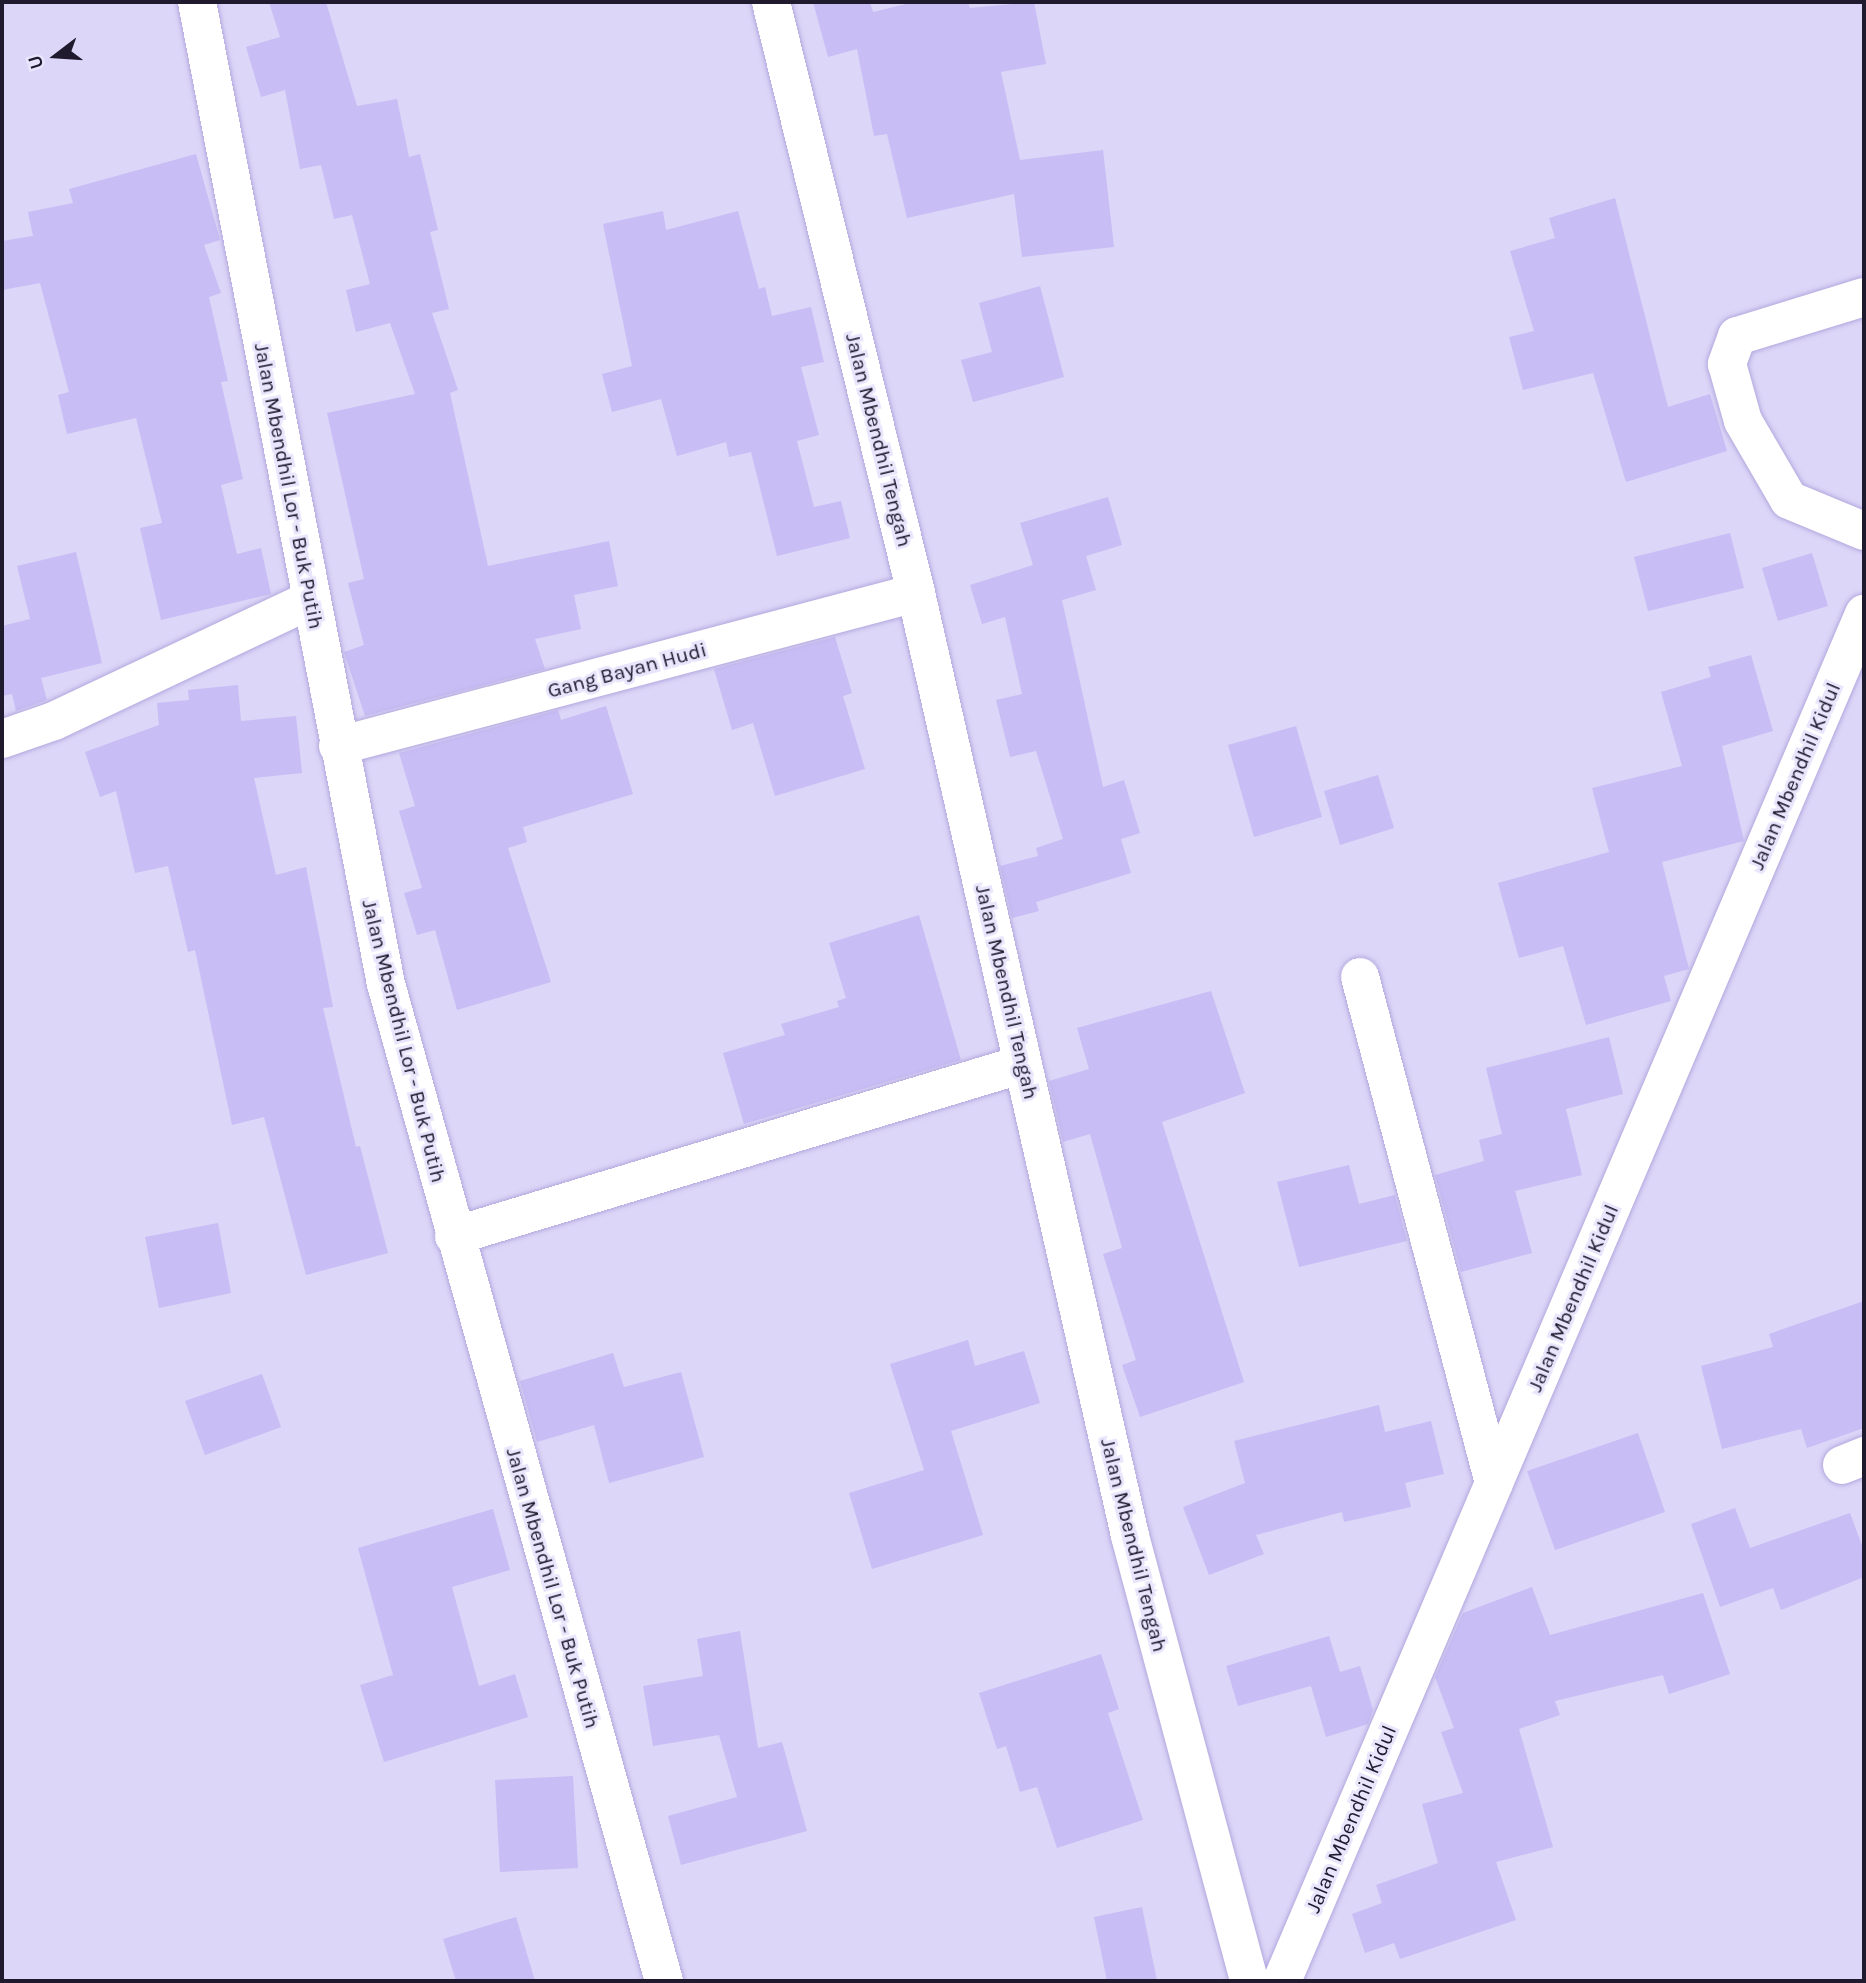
<!DOCTYPE html>
<style>
body{margin:0}
#map{position:relative;width:1866px;height:1983px;overflow:hidden;background:#dcd6f8;font-family:Karla,sans-serif}
div>[style]{position:absolute}
.building>*{inset:0;background:#c8bdf4}
.roads{filter:drop-shadow(0 0 2px #b3a8de) drop-shadow(0 0 2px #b3a8de)}
.street>*{height:38px;margin:-19px;padding:0 19px;transform-origin:19px;border-radius:19px;background:#fff}
span{translate:-50% -50%;white-space:nowrap;text-align:center;line-height:1.15;-webkit-text-stroke:6px #e9e5fc;paint-order:stroke}
.street-label{font-size:21px;color:#1f1a2e}
.frame{position:absolute;inset:0;border:4px solid #1f1a2e;pointer-events:none}
.north{position:absolute;left:21px;top:21px;width:70px;height:70px;-webkit-text-stroke:5px #e9e5fc;paint-order:stroke;rotate:253deg;font-size:19px;font-weight:700;line-height:28px;text-align:center;color:#1f1a2e}
.north::after{content:'';display:block;margin:auto;width:24px;height:32px;background:#1f1a2e;clip-path:polygon(50% 0,100% 100%,50% 72%,0 100%)}
</style>
<div id="map">
<div class="building">
<i style="clip-path:polygon(269px 2px,326px 2px,357px 106px,397px 99px,409px 157px,420px 154px,438px 230px,430px 232px,449px 309px,432px 313px,458px 390px,450px 393px,488px 566px,609px 541px,618px 586px,574px 595px,581px 629px,535px 639px,545px 669px,365px 716px,344px 652px,364px 645px,348px 583px,364px 579px,327px 413px,415px 394px,390px 323px,356px 332px,346px 290px,370px 284px,352px 215px,334px 219px,321px 165px,300px 169px,285px 90px,261px 97px,246px 47px,280px 37px)"></i>
<i style="clip-path:polygon(813px 2px,870px 2px,873px 12px,914px 2px,968px 2px,970px 8px,1034px 2px,1046px 64px,1001px 72px,1020px 160px,1103px 150px,1114px 247px,1022px 257px,1014px 194px,907px 218px,887px 134px,874px 136px,857px 49px,828px 57px)"></i>
<i style="clip-path:polygon(196px 154px,220px 240px,204px 245px,221px 293px,209px 297px,228px 381px,221px 382px,243px 479px,221px 485px,237px 554px,261px 548px,271px 594px,161px 620px,140px 528px,162px 523px,136px 418px,67px 434px,58px 395px,69px 392px,40px 283px,2px 290px,2px 241px,33px 236px,28px 212px,73px 203px,69px 189px)"></i>
<i style="clip-path:polygon(1615px 198px,1668px 407px,1710px 394px,1727px 451px,1626px 482px,1593px 373px,1523px 390px,1509px 337px,1534px 331px,1510px 251px,1555px 238px,1549px 218px)"></i>
<i style="clip-path:polygon(663px 211px,666px 230px,738px 211px,759px 289px,765px 287px,772px 316px,811px 307px,824px 362px,801px 367px,819px 435px,797px 441px,814px 507px,841px 501px,850px 538px,777px 556px,751px 452px,729px 457px,726px 442px,677px 456px,661px 399px,612px 412px,602px 374px,632px 366px,603px 224px)"></i>
<i style="clip-path:polygon(1040px 286px,1064px 377px,973px 402px,961px 360px,992px 352px,979px 303px)"></i>
<i style="clip-path:polygon(1108px 497px,1122px 545px,1086px 556px,1096px 590px,1062px 600px,1103px 787px,1124px 780px,1140px 833px,1121px 839px,1131px 873px,1036px 902px,1039px 911px,1012px 918px,1000px 866px,1038px 856px,1036px 848px,1063px 839px,1036px 751px,1010px 757px,996px 700px,1022px 694px,1005px 617px,982px 624px,970px 585px,1033px 565px,1020px 523px)"></i>
<i style="clip-path:polygon(1730px 533px,1744px 588px,1648px 611px,1634px 557px)"></i>
<i style="clip-path:polygon(76px 552px,102px 663px,41px 678px,47px 700px,16px 711px,12px 694px,2px 696px,2px 626px,30px 619px,17px 566px)"></i>
<i style="clip-path:polygon(1812px 553px,1828px 606px,1778px 621px,1762px 568px)"></i>
<i style="clip-path:polygon(835px 637px,852px 693px,843px 696px,865px 769px,775px 796px,753px 723px,732px 730px,714px 669px)"></i>
<i style="clip-path:polygon(1751px 655px,1773px 731px,1722px 746px,1744px 841px,1662px 862px,1689px 969px,1664px 976px,1671px 1001px,1586px 1025px,1563px 946px,1519px 958px,1498px 883px,1609px 852px,1592px 788px,1682px 766px,1661px 692px,1711px 677px,1708px 667px)"></i>
<i style="clip-path:polygon(238px 685px,241px 721px,296px 716px,302px 773px,254px 778px,276px 875px,306px 867px,333px 1007px,323px 1008px,356px 1147px,360px 1146px,388px 1253px,306px 1275px,264px 1117px,232px 1125px,195px 950px,188px 952px,168px 866px,135px 873px,116px 791px,100px 797px,85px 752px,159px 725px,157px 703px,189px 700px,188px 690px)"></i>
<i style="clip-path:polygon(606px 706px,633px 794px,523px 827px,527px 842px,508px 848px,551px 982px,457px 1010px,435px 930px,417px 935px,404px 893px,422px 888px,399px 811px,415px 806px,399px 753px,558px 710px,561px 720px)"></i>
<i style="clip-path:polygon(1296px 726px,1322px 817px,1254px 837px,1228px 745px)"></i>
<i style="clip-path:polygon(1378px 775px,1394px 828px,1340px 845px,1324px 791px)"></i>
<i style="clip-path:polygon(919px 915px,961px 1060px,744px 1124px,723px 1053px,785px 1035px,781px 1024px,839px 1007px,837px 1001px,846px 998px,829px 943px)"></i>
<i style="clip-path:polygon(1211px 991px,1245px 1093px,1162px 1122px,1244px 1382px,1140px 1417px,1122px 1365px,1136px 1360px,1103px 1254px,1122px 1248px,1090px 1134px,1063px 1142px,1049px 1081px,1089px 1069px,1077px 1028px)"></i>
<i style="clip-path:polygon(1609px 1037px,1623px 1094px,1566px 1109px,1582px 1175px,1515px 1191px,1532px 1253px,1461px 1272px,1435px 1175px,1484px 1161px,1479px 1140px,1502px 1134px,1486px 1068px)"></i>
<i style="clip-path:polygon(1349px 1165px,1359px 1204px,1395px 1195px,1407px 1241px,1299px 1267px,1277px 1182px)"></i>
<i style="clip-path:polygon(218px 1223px,231px 1293px,159px 1308px,145px 1237px)"></i>
<i style="clip-path:polygon(1864px 1301px,1864px 1428px,1807px 1448px,1801px 1429px,1722px 1449px,1701px 1366px,1773px 1347px,1769px 1334px)"></i>
<i style="clip-path:polygon(968px 1340px,975px 1366px,1024px 1351px,1040px 1403px,951px 1431px,983px 1535px,872px 1569px,849px 1493px,924px 1470px,890px 1364px)"></i>
<i style="clip-path:polygon(613px 1353px,624px 1387px,681px 1372px,704px 1457px,609px 1483px,594px 1425px,537px 1442px,520px 1381px)"></i>
<i style="clip-path:polygon(262px 1374px,281px 1427px,205px 1455px,185px 1401px)"></i>
<i style="clip-path:polygon(1379px 1405px,1385px 1432px,1431px 1421px,1444px 1474px,1405px 1483px,1411px 1507px,1344px 1522px,1342px 1512px,1256px 1535px,1264px 1554px,1209px 1575px,1183px 1507px,1245px 1483px,1234px 1441px)"></i>
<i style="clip-path:polygon(1638px 1433px,1665px 1512px,1555px 1550px,1527px 1471px)"></i>
<i style="clip-path:polygon(1735px 1508px,1750px 1548px,1850px 1513px,1864px 1551px,1864px 1577px,1781px 1610px,1773px 1588px,1720px 1607px,1691px 1524px)"></i>
<i style="clip-path:polygon(493px 1509px,510px 1570px,452px 1587px,479px 1686px,515px 1674px,528px 1717px,384px 1762px,360px 1685px,393px 1675px,358px 1548px)"></i>
<i style="clip-path:polygon(1532px 1587px,1550px 1635px,1703px 1593px,1730px 1674px,1669px 1694px,1663px 1675px,1555px 1701px,1560px 1715px,1519px 1729px,1553px 1847px,1496px 1862px,1516px 1920px,1400px 1959px,1394px 1943px,1365px 1953px,1352px 1914px,1382px 1903px,1376px 1885px,1438px 1863px,1422px 1804px,1463px 1793px,1441px 1732px,1454px 1728px,1435px 1677px,1463px 1613px)"></i>
<i style="clip-path:polygon(740px 1631px,758px 1748px,782px 1742px,807px 1831px,681px 1865px,668px 1816px,737px 1797px,719px 1735px,653px 1746px,643px 1686px,703px 1676px,697px 1639px)"></i>
<i style="clip-path:polygon(1329px 1636px,1340px 1672px,1360px 1666px,1373px 1710px,1368px 1724px,1326px 1737px,1311px 1686px,1238px 1706px,1226px 1666px)"></i>
<i style="clip-path:polygon(1101px 1654px,1119px 1709px,1108px 1713px,1143px 1820px,1057px 1848px,1037px 1787px,1020px 1792px,1006px 1746px,997px 1749px,979px 1693px)"></i>
<i style="clip-path:polygon(573px 1776px,578px 1868px,500px 1872px,495px 1780px)"></i>
<i style="clip-path:polygon(1142px 1907px,1157px 1981px,1107px 1981px,1094px 1917px)"></i>
<i style="clip-path:polygon(516px 1917px,535px 1981px,456px 1981px,443px 1939px)"></i>
</div>
<div class="roads">
<div class="street">
<i style="left:197px;top:2px;width:1000px;rotate:79.11deg"></i>
<i style="left:386px;top:984px;width:1035px;rotate:74.42deg"></i>
<i style="left:771px;top:2px;width:609px;rotate:76.21deg"></i>
<i style="left:916px;top:593px;width:967px;rotate:77.21deg"></i>
<i style="left:1130px;top:1536px;width:461px;rotate:75deg"></i>
<i style="left:1864px;top:297px;width:133px;rotate:162.9deg"></i>
<i style="left:1737px;top:336px;width:30px;rotate:110deg"></i>
<i style="left:1727px;top:364px;width:59px;rotate:74.3deg"></i>
<i style="left:1743px;top:421px;width:91px;rotate:59.8deg"></i>
<i style="left:1789px;top:500px;width:81px;rotate:22.5deg"></i>
<i style="left:2px;top:739px;width:55px;rotate:-19.1deg"></i>
<i style="left:54px;top:721px;width:283px;rotate:-25.3deg"></i>
<i style="left:338px;top:746px;width:598px;rotate:-14.83deg"></i>
<i style="left:1360px;top:977px;width:523px;rotate:75.17deg"></i>
<i style="left:454px;top:1236px;width:594px;rotate:-16.82deg"></i>
<i style="left:1842px;top:1465px;width:24px;rotate:-22deg"></i>
<i style="left:1282px;top:1981px;width:1486px;rotate:-66.94deg"></i>
</div>
</div>
<div class="street-label">
<span style="left:879px;top:440px;rotate:76deg">Jalan Mbendhil Tengah</span>
<span style="left:289px;top:486px;rotate:79deg">Jalan Mbendhil Lor - Buk Putih</span>
<span style="left:627px;top:670px;rotate:-15deg">Gang Bayan Hudi</span>
<span style="left:1795px;top:776px;rotate:-67deg">Jalan Mbendhil Kidul</span>
<span style="left:1007px;top:992px;rotate:77deg">Jalan Mbendhil Tengah</span>
<span style="left:404px;top:1041px;rotate:76deg">Jalan Mbendhil Lor - Buk Putih</span>
<span style="left:1573px;top:1298px;rotate:-67deg">Jalan Mbendhil Kidul</span>
<span style="left:1134px;top:1545px;rotate:76deg">Jalan Mbendhil Tengah</span>
<span style="left:553px;top:1588px;rotate:74deg">Jalan Mbendhil Lor - Buk Putih</span>
<span style="left:1351px;top:1819px;rotate:-67deg">Jalan Mbendhil Kidul</span>
</div>
<div class="frame"></div>
<div class="north">U</div>
</div>
